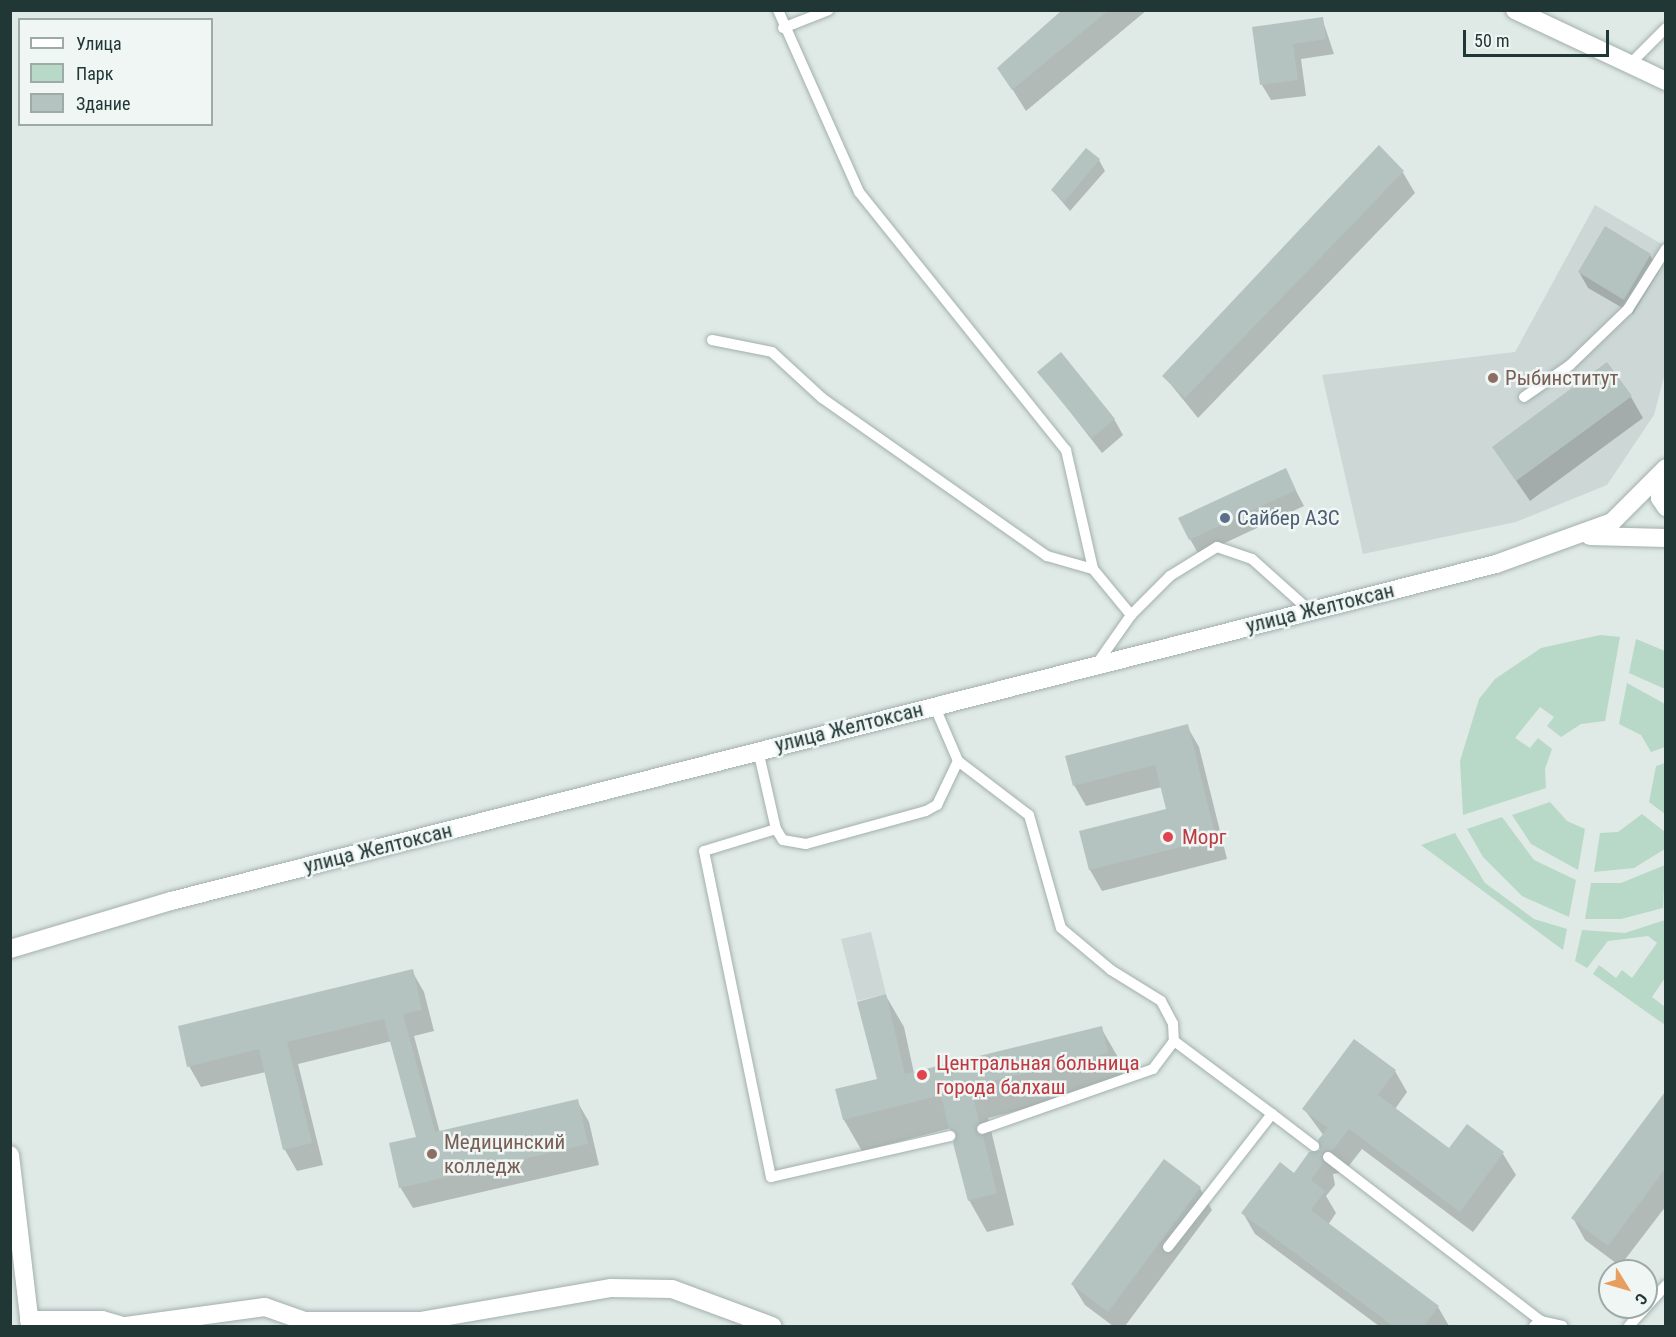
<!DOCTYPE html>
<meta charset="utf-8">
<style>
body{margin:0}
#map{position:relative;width:1676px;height:1337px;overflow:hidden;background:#dfe9e6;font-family:"Roboto Condensed",sans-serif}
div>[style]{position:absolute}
.built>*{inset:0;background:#cdd8d6}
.green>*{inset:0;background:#b9d9c8}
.shadow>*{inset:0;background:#0003}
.building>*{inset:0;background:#b4c3c0}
.roads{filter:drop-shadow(0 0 2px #a2b0ae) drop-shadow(0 0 2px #a2b0ae)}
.lane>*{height:10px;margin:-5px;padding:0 5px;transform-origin:5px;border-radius:5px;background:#fff}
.street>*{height:18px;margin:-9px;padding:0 9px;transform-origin:9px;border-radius:9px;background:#fff}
.secondary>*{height:18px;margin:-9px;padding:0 9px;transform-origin:9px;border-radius:9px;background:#fff}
.dots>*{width:16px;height:16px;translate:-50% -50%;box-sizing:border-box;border:3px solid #eff6f4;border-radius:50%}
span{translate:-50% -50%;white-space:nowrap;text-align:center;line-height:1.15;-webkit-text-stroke:5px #eff6f4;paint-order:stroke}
.education-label{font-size:21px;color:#785e54}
.left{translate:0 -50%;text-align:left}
.service-label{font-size:21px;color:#4e5e75}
.street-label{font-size:21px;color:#213736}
.health-label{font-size:21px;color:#be3a42}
.frame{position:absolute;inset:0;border:12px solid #213736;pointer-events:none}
.legend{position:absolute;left:18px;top:18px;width:195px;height:108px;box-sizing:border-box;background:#eff6f4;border:2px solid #9daaa8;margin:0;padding:8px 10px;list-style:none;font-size:18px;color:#213736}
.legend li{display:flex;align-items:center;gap:12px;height:30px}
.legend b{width:30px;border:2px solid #9daaa8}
.north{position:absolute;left:1598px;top:1259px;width:60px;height:60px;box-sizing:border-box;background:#eff6f4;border:2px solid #9daaa8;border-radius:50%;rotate:127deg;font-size:16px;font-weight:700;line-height:24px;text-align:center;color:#213736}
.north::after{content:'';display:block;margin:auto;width:21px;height:27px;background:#e79e5e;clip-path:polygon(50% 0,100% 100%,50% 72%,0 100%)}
.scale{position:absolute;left:1463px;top:30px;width:146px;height:27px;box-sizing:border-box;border:3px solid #213736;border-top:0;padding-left:8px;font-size:18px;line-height:21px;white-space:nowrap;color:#213736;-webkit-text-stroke:4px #eff6f4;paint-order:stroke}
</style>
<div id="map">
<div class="built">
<i style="clip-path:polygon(1595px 205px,1665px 246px,1665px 373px,1654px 415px,1607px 485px,1516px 522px,1363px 554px,1322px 375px,1515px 352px)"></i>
<i style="clip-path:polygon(871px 932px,886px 994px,857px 1001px,841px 939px)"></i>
</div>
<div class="green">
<i style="clip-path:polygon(1600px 635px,1620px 637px,1605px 721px,1581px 724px,1561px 737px,1547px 726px,1554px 717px,1540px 707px,1515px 738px,1530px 748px,1538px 738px,1552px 749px,1545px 769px,1546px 788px,1463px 815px,1460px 761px,1479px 699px,1495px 679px,1541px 648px)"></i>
<i style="clip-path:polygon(1636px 639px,1665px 651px,1665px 689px,1629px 673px)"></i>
<i style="clip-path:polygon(1627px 683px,1665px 704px,1665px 747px,1651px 752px,1641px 735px,1619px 724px)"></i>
<i style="clip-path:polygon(1665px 763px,1666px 763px,1665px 814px,1649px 802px,1656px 766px)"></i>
<i style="clip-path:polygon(1550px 802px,1567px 821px,1585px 829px,1578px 870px,1531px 844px,1512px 815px)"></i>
<i style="clip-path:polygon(1642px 814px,1665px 832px,1665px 849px,1634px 868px,1594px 872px,1600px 833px,1618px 832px)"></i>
<i style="clip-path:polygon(1502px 817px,1534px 860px,1576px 880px,1569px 917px,1522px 896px,1483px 857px,1467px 829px)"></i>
<i style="clip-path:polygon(1455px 833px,1485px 883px,1534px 919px,1567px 929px,1563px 950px,1421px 845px)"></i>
<i style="clip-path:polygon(1665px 865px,1663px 908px,1621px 919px,1585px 919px,1591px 883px,1621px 883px)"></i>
<i style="clip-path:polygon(1665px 920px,1665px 978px,1652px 997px,1665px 1007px,1665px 1025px,1593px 974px,1599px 965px,1616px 978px,1622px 970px,1632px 978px,1657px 943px,1648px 936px,1608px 941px,1587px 968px,1575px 961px,1582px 930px,1625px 933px)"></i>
</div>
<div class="shadow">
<i style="clip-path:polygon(1065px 10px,1147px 10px,1026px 111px,999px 68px)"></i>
<i style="clip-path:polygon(1322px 18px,1334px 54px,1301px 59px,1306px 96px,1271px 100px,1262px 85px,1254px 28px)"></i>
<i style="clip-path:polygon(1099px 160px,1105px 171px,1070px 211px,1052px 190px)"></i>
<i style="clip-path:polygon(1402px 171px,1415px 193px,1198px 418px,1164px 376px)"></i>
<i style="clip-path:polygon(1650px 255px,1659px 271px,1633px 314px,1588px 288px,1579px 272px)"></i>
<i style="clip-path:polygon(1039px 372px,1114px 419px,1123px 435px,1102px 453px)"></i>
<i style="clip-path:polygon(1631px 397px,1643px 418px,1530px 501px,1493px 447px)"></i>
<i style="clip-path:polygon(1285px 470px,1304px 506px,1199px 555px,1190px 539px)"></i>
<i style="clip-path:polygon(1187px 726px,1199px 747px,1227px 859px,1102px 891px,1090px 870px,1081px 832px,1168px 810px,1162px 787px,1086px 806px,1074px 785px)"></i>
<i style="clip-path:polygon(412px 971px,424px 992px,434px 1031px,414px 1036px,440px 1133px,577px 1101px,589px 1122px,599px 1165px,413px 1208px,400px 1187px,418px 1138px,392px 1041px,298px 1064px,323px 1165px,297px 1171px,285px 1150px,266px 1072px,201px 1087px,189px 1066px)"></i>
<i style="clip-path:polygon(886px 996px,904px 1027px,914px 1073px,1101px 1028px,1119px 1059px,1125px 1084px,988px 1118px,1014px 1225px,987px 1232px,969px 1200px,951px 1128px,862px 1151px,844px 1120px,837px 1090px,879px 1080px)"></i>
<i style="clip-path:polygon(1395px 1071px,1407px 1092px,1395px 1109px,1449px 1150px,1467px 1126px,1503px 1154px,1516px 1175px,1473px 1232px,1362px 1149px,1344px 1172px,1333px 1174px,1335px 1185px,1326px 1196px,1336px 1213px,1328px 1225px,1438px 1307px,1449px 1326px,1379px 1326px,1255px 1234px,1243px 1213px,1322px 1151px,1324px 1136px,1304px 1109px)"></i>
<i style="clip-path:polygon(1661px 1101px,1666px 1105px,1666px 1206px,1620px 1266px,1585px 1240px,1573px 1218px)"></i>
<i style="clip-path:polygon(1164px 1161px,1200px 1188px,1212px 1210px,1125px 1326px,1113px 1326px,1085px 1305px,1072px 1284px)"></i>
</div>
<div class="building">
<i style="clip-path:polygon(1062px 10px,1109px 10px,1012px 90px,997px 68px)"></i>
<i style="clip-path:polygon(1323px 17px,1326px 39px,1293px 44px,1298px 80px,1260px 85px,1252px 27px)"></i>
<i style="clip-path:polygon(1379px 145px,1404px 171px,1185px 398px,1162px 376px)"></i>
<i style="clip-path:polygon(1086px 148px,1100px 159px,1064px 202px,1051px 190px)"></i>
<i style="clip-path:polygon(1605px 226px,1651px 254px,1624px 300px,1578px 272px)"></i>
<i style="clip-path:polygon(1061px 352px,1115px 419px,1092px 438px,1037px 372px)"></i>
<i style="clip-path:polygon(1607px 362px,1632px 396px,1516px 481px,1492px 447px)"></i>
<i style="clip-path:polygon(1286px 468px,1296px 490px,1189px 540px,1178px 518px)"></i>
<i style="clip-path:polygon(1188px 724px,1216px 838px,1089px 870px,1079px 831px,1166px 809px,1155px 765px,1073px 786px,1065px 756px)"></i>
<i style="clip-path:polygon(413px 969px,422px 1010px,403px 1014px,435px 1132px,578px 1099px,588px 1144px,399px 1188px,389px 1143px,416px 1137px,384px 1019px,287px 1042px,312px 1143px,283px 1150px,259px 1049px,187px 1067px,178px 1026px)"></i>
<i style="clip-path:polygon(886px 994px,905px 1074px,1102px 1026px,1108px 1053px,971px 1086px,979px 1122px,975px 1131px,983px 1136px,997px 1193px,968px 1201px,953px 1143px,957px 1134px,949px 1129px,941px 1095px,843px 1120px,835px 1089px,877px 1079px,857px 1002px)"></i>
<i style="clip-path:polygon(1354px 1039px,1396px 1070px,1378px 1095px,1449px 1148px,1467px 1124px,1504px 1152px,1460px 1212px,1349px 1129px,1332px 1151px,1322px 1153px,1323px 1163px,1311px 1180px,1325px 1191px,1311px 1210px,1439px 1306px,1424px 1326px,1393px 1326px,1241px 1213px,1280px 1162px,1294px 1173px,1309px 1152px,1320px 1150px,1318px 1140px,1328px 1128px,1302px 1109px)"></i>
<i style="clip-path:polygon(1665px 1092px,1665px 1169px,1608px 1246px,1571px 1218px)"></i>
<i style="clip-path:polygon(1164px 1159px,1201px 1187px,1108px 1312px,1071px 1284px)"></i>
</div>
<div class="roads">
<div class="lane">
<i style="left:778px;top:10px;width:199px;rotate:66deg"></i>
<i style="left:859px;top:192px;width:331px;rotate:51.3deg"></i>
<i style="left:1066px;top:450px;width:122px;rotate:77.2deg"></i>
<i style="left:1093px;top:569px;width:60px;rotate:50.4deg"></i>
<i style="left:783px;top:28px;width:49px;rotate:-21.4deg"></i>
<i style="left:1632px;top:62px;width:48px;rotate:-45deg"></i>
<i style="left:712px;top:340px;width:61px;rotate:11.3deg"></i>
<i style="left:772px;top:352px;width:68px;rotate:42.6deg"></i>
<i style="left:822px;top:398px;width:275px;rotate:35.1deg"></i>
<i style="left:1047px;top:556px;width:48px;rotate:15.8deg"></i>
<i style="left:1524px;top:397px;width:56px;rotate:-34.8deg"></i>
<i style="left:1570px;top:365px;width:81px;rotate:-44deg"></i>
<i style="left:1628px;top:309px;width:71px;rotate:-57.7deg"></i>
<i style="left:1096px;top:665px;width:61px;rotate:-55deg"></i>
<i style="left:1131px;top:615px;width:55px;rotate:-45deg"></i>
<i style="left:1170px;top:576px;width:55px;rotate:-31.7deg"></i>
<i style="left:1217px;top:547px;width:37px;rotate:19deg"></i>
<i style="left:1252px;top:559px;width:76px;rotate:41.8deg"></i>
<i style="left:934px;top:705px;width:61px;rotate:66.8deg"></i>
<i style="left:958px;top:761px;width:89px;rotate:37.3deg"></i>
<i style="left:1029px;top:815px;width:117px;rotate:74.2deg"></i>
<i style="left:1061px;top:928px;width:65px;rotate:40deg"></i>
<i style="left:1111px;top:970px;width:59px;rotate:31.8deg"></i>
<i style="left:1161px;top:1001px;width:26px;rotate:62deg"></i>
<i style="left:1173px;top:1024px;width:17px;rotate:87deg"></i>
<i style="left:1174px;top:1041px;width:35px;rotate:127deg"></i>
<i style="left:1153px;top:1069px;width:181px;rotate:160.7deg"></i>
<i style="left:758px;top:750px;width:81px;rotate:77.2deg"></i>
<i style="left:776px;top:829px;width:75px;rotate:163deg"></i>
<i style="left:704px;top:851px;width:333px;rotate:78.4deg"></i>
<i style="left:771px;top:1177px;width:184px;rotate:-12.9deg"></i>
<i style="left:776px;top:829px;width:13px;rotate:58deg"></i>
<i style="left:783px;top:840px;width:23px;rotate:10deg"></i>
<i style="left:806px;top:844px;width:124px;rotate:-15.4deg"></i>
<i style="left:926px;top:811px;width:13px;rotate:-29deg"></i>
<i style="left:937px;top:805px;width:49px;rotate:-64.5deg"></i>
<i style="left:1272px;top:1114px;width:53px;rotate:37.3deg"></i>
<i style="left:1328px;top:1157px;width:269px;rotate:37.6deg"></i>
<i style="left:1168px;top:1247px;width:169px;rotate:-52deg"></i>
<i style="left:1272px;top:1114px;width:122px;rotate:-143.3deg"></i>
<i style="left:1534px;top:1326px;width:9px;rotate:-36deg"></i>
<i style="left:1541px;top:1321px;width:22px;rotate:13deg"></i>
<i style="left:1629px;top:1326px;width:55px;rotate:-47.9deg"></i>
</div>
<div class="street">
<i style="left:1515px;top:10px;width:167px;rotate:25.2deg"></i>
<i style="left:29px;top:1320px;width:73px"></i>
<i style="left:102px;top:1320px;width:22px;rotate:16deg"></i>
<i style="left:126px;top:1326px;width:140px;rotate:-7.8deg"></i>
<i style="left:265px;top:1307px;width:42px;rotate:19.3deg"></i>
<i style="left:305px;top:1321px;width:115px"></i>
<i style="left:420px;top:1321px;width:194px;rotate:-9.8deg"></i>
<i style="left:611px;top:1288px;width:61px;rotate:0.9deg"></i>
<i style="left:672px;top:1289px;width:107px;rotate:20.3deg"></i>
</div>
<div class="secondary">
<i style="left:1666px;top:478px;width:21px;rotate:107deg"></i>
<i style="left:1660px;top:498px;width:11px;rotate:56deg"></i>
<i style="left:1590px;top:536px;width:76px;rotate:1.5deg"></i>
<i style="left:10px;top:949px;width:168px;rotate:-16.6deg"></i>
<i style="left:171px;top:901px;width:1367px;rotate:-14.27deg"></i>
<i style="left:1496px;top:564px;width:123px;rotate:-19.9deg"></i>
<i style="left:1612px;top:522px;width:76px;rotate:-45deg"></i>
<i style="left:10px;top:1155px;width:172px;rotate:83.3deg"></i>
</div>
</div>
<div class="dots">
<i style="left:1493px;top:378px;background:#8d6e63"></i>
<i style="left:1225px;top:518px;background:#5c6f8a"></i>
<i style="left:1168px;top:837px;background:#e0444e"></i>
<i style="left:922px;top:1075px;background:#e0444e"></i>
<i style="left:432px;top:1154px;background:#8d6e63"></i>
</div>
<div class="education-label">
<span class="left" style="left:1505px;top:378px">Рыбинститут</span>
<span class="left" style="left:444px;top:1154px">Медицинский<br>колледж</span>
</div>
<div class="service-label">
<span class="left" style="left:1237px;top:518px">Сайбер АЗС</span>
</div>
<div class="street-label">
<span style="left:1320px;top:608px;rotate:-14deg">улица Желтоксан</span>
<span style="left:849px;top:727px;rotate:-14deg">улица Желтоксан</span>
<span style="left:378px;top:848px;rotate:-14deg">улица Желтоксан</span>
</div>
<div class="health-label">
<span class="left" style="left:1182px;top:837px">Морг</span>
<span class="left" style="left:936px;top:1075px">Центральная больница<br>города балхаш</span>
</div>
<div class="frame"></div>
<ul class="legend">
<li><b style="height:8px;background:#fff"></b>Улица</li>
<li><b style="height:16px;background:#b9d9c8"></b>Парк</li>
<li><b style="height:16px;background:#b4c3c0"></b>Здание</li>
</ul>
<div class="north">С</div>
<div class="scale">50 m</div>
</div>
